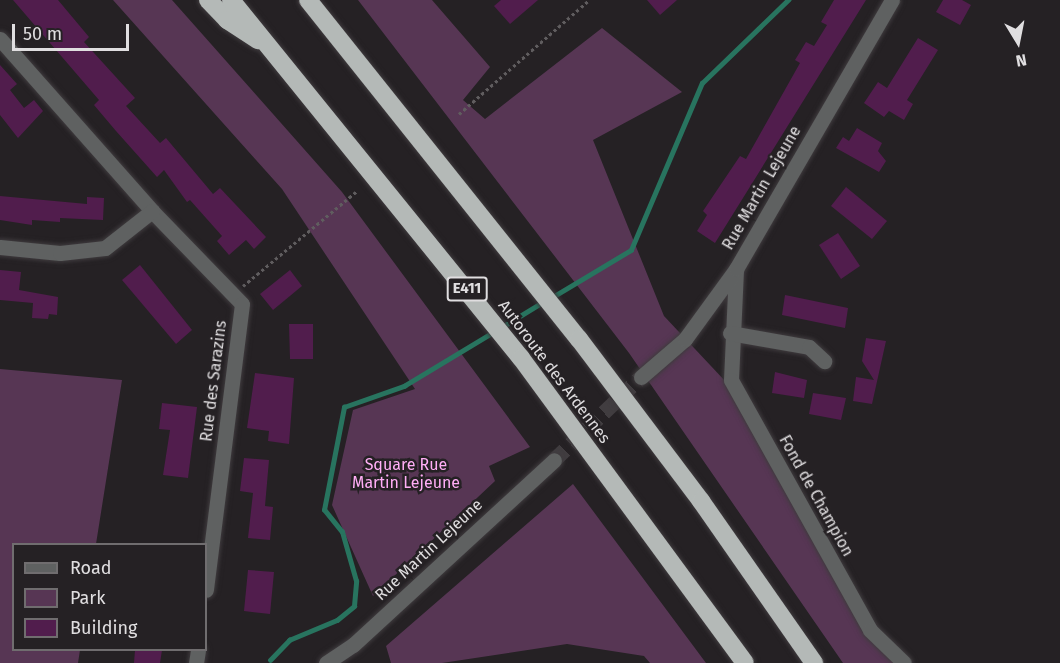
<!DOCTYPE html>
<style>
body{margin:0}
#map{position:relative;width:1060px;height:663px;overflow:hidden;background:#252124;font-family:"Fira Sans",sans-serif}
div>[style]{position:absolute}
.green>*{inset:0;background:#573654}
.stream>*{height:4.5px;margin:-2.25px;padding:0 2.25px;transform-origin:2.25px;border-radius:2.25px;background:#28745f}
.building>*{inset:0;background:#511d4d}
.minor-tunnel>*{height:15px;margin-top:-7.5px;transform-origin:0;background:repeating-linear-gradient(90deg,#413d40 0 15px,transparent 0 23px)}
.path>*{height:3px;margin-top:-1.5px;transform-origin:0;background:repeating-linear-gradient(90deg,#605d5f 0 3px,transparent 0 6px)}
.roads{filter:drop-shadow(0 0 2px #3f3b3e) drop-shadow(0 0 2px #3f3b3e)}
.minor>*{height:15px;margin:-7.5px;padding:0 7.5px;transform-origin:7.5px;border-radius:7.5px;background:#5f6161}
.highway>*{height:18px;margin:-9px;padding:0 9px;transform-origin:9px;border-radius:9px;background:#b4b9b7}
span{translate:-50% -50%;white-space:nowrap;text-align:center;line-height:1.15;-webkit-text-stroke:5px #252124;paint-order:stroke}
.shield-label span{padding:2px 4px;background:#252124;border:2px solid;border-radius:4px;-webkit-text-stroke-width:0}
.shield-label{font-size:15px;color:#e0dee0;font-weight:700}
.street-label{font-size:16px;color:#e0dee0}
.park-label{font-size:16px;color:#ffaef6}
.legend{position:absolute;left:12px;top:543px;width:195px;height:108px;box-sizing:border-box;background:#252124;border:2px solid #706d6f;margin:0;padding:8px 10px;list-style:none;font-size:18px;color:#e0dee0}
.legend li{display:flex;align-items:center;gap:12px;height:30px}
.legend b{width:30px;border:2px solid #706d6f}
.north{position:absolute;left:988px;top:12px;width:60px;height:60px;-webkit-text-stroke:4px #252124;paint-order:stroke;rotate:170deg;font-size:16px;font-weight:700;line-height:24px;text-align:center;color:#e0dee0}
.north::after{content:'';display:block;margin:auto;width:21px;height:27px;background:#e0dee0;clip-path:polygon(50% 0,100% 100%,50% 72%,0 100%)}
.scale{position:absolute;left:12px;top:24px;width:117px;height:27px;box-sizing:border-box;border:3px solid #e0dee0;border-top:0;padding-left:8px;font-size:18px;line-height:21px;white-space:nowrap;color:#e0dee0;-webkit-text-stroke:4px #252124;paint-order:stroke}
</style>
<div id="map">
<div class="green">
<i style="clip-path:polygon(113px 0,172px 0,342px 192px,530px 447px,489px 466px,495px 481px,373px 596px,332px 505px,353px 410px,415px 389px,282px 189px)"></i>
<i style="clip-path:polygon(358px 0,432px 0,490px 67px,463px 100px,485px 119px,602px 28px,682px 92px,593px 140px,664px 316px,726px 382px,849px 591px,904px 663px,843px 663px,629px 353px)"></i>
<i style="clip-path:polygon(0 369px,122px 380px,96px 544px,14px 544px,14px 650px,80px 650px,78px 663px,0 663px)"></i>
<i style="clip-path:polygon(573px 484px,706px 663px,650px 663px,644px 656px,567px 644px,442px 663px,391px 663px,386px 646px)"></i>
</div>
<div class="stream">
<i style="left:551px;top:298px;width:93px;rotate:-31deg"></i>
<i style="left:631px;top:250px;width:181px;rotate:-67deg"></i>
<i style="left:702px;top:83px;width:120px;rotate:-44deg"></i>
<i style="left:502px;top:327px;width:48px;rotate:-31.4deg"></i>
<i style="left:270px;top:660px;width:28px;rotate:-46deg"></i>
<i style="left:289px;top:640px;width:52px;rotate:-22.6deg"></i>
<i style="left:337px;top:620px;width:22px;rotate:-39deg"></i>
<i style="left:354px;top:606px;width:25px;rotate:-85deg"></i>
<i style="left:356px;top:581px;width:51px;rotate:-105.9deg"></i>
<i style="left:342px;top:532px;width:28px;rotate:-129deg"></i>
<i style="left:324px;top:510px;width:105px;rotate:-79deg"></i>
<i style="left:344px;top:407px;width:64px;rotate:-19.3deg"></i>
<i style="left:404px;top:386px;width:106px;rotate:-31.1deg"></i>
</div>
<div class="building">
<i style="clip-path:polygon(13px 0,58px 0,89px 37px,84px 42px,135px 98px,126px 106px,160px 143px,166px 138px,213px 194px,220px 188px,266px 237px,254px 249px,246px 240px,229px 255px,217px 241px,222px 236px,190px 200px,187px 202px,164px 170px,157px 177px,116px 131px,94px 105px,99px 100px)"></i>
<i style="clip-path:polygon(501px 0,538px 0,510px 24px,494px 6px)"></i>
<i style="clip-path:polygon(647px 0,677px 0,660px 15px)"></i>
<i style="clip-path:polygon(834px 0,866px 0,715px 243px,697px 231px,707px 215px,703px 211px,740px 156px,746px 159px,800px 63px,795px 60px,806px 42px,814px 46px,827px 25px,821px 22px)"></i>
<i style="clip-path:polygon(943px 0,962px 0,971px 5px,960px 25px,936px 12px)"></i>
<i style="clip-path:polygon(918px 38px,938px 50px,907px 100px,913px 104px,904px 120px,889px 111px,884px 117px,864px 103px,878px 82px,887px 88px)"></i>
<i style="clip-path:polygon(0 65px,17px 84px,10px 90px,24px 108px,34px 100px,43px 111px,18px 138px,0 115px)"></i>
<i style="clip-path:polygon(857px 128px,882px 143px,878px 151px,886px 161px,879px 172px,836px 148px,843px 137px,849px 141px)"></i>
<i style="clip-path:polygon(846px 187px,887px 221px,872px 239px,831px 206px)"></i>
<i style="clip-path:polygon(0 196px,87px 204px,87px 197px,104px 198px,103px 220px,60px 218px,60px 222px,32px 220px,32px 225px,0 220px)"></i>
<i style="clip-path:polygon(838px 233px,860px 266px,841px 279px,819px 245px)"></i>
<i style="clip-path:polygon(140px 265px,192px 330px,176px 344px,122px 280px)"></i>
<i style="clip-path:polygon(0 270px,21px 272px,19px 290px,58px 297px,57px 315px,49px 314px,48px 319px,32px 318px,33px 303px,0 300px)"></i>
<i style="clip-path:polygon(290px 270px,302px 286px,273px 310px,260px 294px)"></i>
<i style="clip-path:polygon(785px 295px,848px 308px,845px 328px,782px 315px)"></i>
<i style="clip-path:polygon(289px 324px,313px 324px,313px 359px,290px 359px)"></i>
<i style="clip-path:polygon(866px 338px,886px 341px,872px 404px,853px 401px,856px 377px,874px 380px,862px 361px)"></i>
<i style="clip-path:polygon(775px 372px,807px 380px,804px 398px,772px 393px)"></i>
<i style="clip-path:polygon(255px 373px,294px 378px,289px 444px,268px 441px,269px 431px,247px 428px)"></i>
<i style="clip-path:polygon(813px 393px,846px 398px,841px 420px,809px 414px)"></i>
<i style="clip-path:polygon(162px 403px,197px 407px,188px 478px,163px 475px,170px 430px,159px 429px)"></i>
<i style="clip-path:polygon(244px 458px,269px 460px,265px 506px,273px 507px,270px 540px,248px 538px,253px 493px,240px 491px)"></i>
<i style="clip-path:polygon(248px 570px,274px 572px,270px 614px,244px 611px)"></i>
<i style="clip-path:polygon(135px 650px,162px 650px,160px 663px,134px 663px)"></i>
</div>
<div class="minor-tunnel">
<i style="left:554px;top:460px;width:120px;rotate:-43.7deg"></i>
</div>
<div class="path">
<i style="left:459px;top:114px;width:173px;rotate:-41.2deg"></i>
<i style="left:243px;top:286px;width:148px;rotate:-39.8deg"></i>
</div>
<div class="roads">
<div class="minor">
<i style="left:0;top:39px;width:230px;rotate:48.5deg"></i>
<i style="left:152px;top:211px;width:129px;rotate:45.9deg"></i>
<i style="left:242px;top:304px;width:288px;rotate:97.2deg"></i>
<i style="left:0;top:247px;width:60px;rotate:5.7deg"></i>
<i style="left:60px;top:253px;width:45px;rotate:-6.3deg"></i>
<i style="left:105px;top:248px;width:60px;rotate:-38.2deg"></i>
<i style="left:736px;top:270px;width:110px;rotate:92.6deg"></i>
<i style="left:731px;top:380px;width:286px;rotate:60.9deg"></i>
<i style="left:870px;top:630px;width:47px;rotate:44.1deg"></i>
<i style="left:730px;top:333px;width:80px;rotate:10deg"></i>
<i style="left:809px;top:347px;width:21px;rotate:43deg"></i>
<i style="left:641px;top:377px;width:58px;rotate:-40.8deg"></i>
<i style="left:685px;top:339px;width:87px;rotate:-53.9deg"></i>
<i style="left:736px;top:269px;width:311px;rotate:-59.9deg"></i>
<i style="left:196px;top:663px;width:13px;rotate:-81deg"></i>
<i style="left:326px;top:663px;width:32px;rotate:-34deg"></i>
<i style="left:353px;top:645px;width:273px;rotate:-42.6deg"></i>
</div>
<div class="highway">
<i style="left:208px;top:0;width:28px;rotate:46deg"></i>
<i style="left:227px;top:20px;width:37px;rotate:33deg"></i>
<i style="left:231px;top:0;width:461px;rotate:51deg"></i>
<i style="left:521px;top:358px;width:378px;rotate:53.7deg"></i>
<i style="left:308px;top:0;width:434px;rotate:51.4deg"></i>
<i style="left:579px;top:339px;width:203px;rotate:53deg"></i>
<i style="left:701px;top:501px;width:198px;rotate:55.1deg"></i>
</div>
</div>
<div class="shield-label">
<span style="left:467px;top:289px">E411</span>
</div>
<div class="street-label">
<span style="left:762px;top:188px;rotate:-60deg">Rue Martin Lejeune</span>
<span style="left:554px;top:372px;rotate:53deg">Autoroute des Ardennes</span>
<span style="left:214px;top:381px;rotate:-83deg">Rue des Sarazins</span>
<span style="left:816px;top:496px;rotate:61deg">Fond de Champion</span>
<span style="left:429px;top:550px;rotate:-43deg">Rue Martin Lejeune</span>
</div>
<div class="park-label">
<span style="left:406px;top:474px">Square Rue<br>Martin Lejeune</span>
</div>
<ul class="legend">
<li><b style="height:8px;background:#5f6161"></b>Road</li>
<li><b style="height:16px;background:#573654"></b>Park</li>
<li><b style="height:16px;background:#511d4d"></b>Building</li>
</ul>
<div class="north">N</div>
<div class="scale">50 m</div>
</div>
